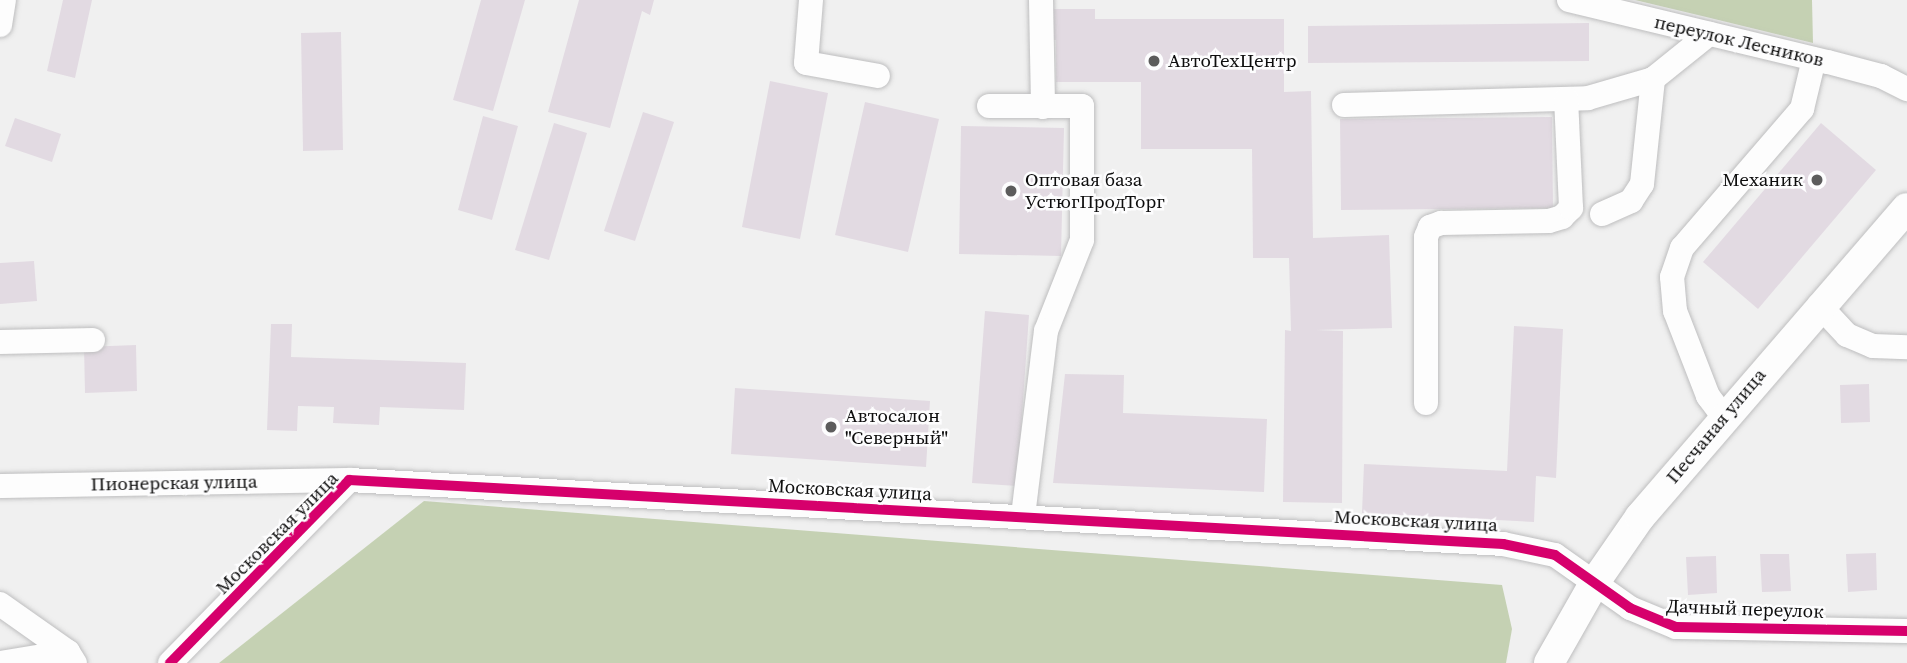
<!DOCTYPE html>
<meta charset="utf-8">
<style>
body{margin:0}
#map{position:relative;width:1907px;height:663px;overflow:hidden;background:#f0f0f0;font-family:"Source Serif 4",serif}
div>[style]{position:absolute}
.forest>*{inset:0;background:#c5d1b3}
.building>*{inset:0;background:#e2dae2}
.roads{filter:drop-shadow(0 0 2px #bebebf) drop-shadow(0 0 2px #bebebf)}
.minor>*{height:24px;margin:-12px;padding:0 12px;transform-origin:12px;border-radius:12px;background:#fdfdfd}
.major>*{height:30px;margin:-15px;padding:0 15px;transform-origin:15px;border-radius:15px;background:#fdfdfd}
.cycleway>*{height:10px;margin:-5px;padding:0 5px;transform-origin:5px;border-radius:5px;background:#d6006c}
.dots>*{width:19px;height:19px;translate:-50% -50%;box-sizing:border-box;border:4px solid #fdfdfe;border-radius:50%}
span{translate:-50% -50%;white-space:nowrap;text-align:center;line-height:1.15;-webkit-text-stroke:5px #fdfdfe;paint-order:stroke}
.street-label{font-size:19px;color:#0d0d0d}
.poi-label{font-size:19px;color:#0d0d0d}
.left{translate:0 -50%;text-align:left}
.right{translate:-100% -50%;text-align:right}
</style>
<div id="map">
<div class="forest">
<i style="clip-path:polygon(1635px 0,1812px 0,1813px 43px,1702px 16px)"></i>
<i style="clip-path:polygon(424px 501px,1502px 585px,1512px 629px,1506px 663px,219px 663px)"></i>
</div>
<div class="building">
<i style="clip-path:polygon(63px 0,92px 0,75px 78px,47px 71px)"></i>
<i style="clip-path:polygon(481px 0,525px 0,493px 111px,453px 100px)"></i>
<i style="clip-path:polygon(579px 0,654px 0,650px 15px,642px 11px,610px 128px,548px 112px)"></i>
<i style="clip-path:polygon(1047px 9px,1095px 9px,1095px 19px,1284px 19px,1284px 92px,1311px 91px,1313px 238px,1389px 235px,1392px 328px,1316px 330px,1343px 331px,1342px 503px,1283px 502px,1285px 330px,1291px 331px,1289px 258px,1253px 258px,1252px 149px,1141px 149px,1141px 82px,1056px 82px,1056px 40px,1047px 40px)"></i>
<i style="clip-path:polygon(1589px 23px,1589px 61px,1308px 63px,1308px 26px)"></i>
<i style="clip-path:polygon(341px 32px,343px 150px,303px 151px,301px 33px)"></i>
<i style="clip-path:polygon(770px 81px,828px 93px,800px 239px,742px 227px)"></i>
<i style="clip-path:polygon(865px 102px,939px 119px,908px 252px,835px 235px)"></i>
<i style="clip-path:polygon(643px 112px,674px 122px,635px 241px,604px 231px)"></i>
<i style="clip-path:polygon(483px 116px,518px 126px,492px 220px,458px 210px)"></i>
<i style="clip-path:polygon(1552px 117px,1553px 208px,1341px 210px,1340px 119px)"></i>
<i style="clip-path:polygon(15px 118px,61px 134px,52px 162px,5px 146px)"></i>
<i style="clip-path:polygon(554px 123px,587px 133px,549px 260px,515px 250px)"></i>
<i style="clip-path:polygon(1821px 123px,1876px 170px,1758px 309px,1703px 262px)"></i>
<i style="clip-path:polygon(961px 126px,1064px 128px,1061px 256px,959px 254px)"></i>
<i style="clip-path:polygon(34px 261px,37px 301px,0 304px,0 263px)"></i>
<i style="clip-path:polygon(985px 311px,1029px 315px,1017px 486px,972px 483px)"></i>
<i style="clip-path:polygon(271px 324px,292px 324px,291px 357px,466px 363px,464px 410px,380px 407px,379px 425px,333px 423px,334px 407px,298px 406px,297px 431px,267px 430px)"></i>
<i style="clip-path:polygon(1514px 326px,1563px 329px,1556px 478px,1536px 476px,1534px 522px,1362px 513px,1364px 464px,1507px 471px)"></i>
<i style="clip-path:polygon(136px 345px,137px 391px,85px 393px,84px 347px)"></i>
<i style="clip-path:polygon(1065px 374px,1124px 375px,1123px 413px,1267px 419px,1264px 492px,1053px 483px)"></i>
<i style="clip-path:polygon(1869px 384px,1870px 422px,1841px 423px,1840px 385px)"></i>
<i style="clip-path:polygon(735px 388px,930px 401px,926px 467px,731px 454px)"></i>
<i style="clip-path:polygon(1876px 553px,1877px 590px,1848px 592px,1846px 554px)"></i>
<i style="clip-path:polygon(1760px 554px,1789px 554px,1791px 591px,1762px 592px)"></i>
<i style="clip-path:polygon(1716px 556px,1717px 593px,1688px 595px,1686px 557px)"></i>
</div>
<div class="roads">
<div class="minor">
<i style="left:811px;top:0;width:63px;rotate:94.5deg"></i>
<i style="left:806px;top:63px;width:73px;rotate:10.2deg"></i>
<i style="left:1041px;top:0;width:107px;rotate:88.9deg"></i>
<i style="left:1569px;top:0;width:266px;rotate:13.5deg"></i>
<i style="left:1828px;top:62px;width:55px;rotate:14.8deg"></i>
<i style="left:1881px;top:76px;width:29px;rotate:27deg"></i>
<i style="left:0;top:25px;width:25px;rotate:-81deg"></i>
<i style="left:1344px;top:105px;width:244px;rotate:-1.6deg"></i>
<i style="left:1588px;top:98px;width:68px;rotate:-16.3deg"></i>
<i style="left:1653px;top:79px;width:72px;rotate:-38.8deg"></i>
<i style="left:989px;top:106px;width:93px"></i>
<i style="left:1082px;top:106px;width:134px;rotate:90deg"></i>
<i style="left:1082px;top:240px;width:98px;rotate:111.6deg"></i>
<i style="left:1046px;top:331px;width:186px;rotate:97.1deg"></i>
<i style="left:1602px;top:214px;width:32px;rotate:-24deg"></i>
<i style="left:1631px;top:201px;width:20px;rotate:-57deg"></i>
<i style="left:1642px;top:184px;width:106px;rotate:-84deg"></i>
<i style="left:1819px;top:305px;width:41px;rotate:47deg"></i>
<i style="left:1847px;top:335px;width:28px;rotate:23deg"></i>
<i style="left:1873px;top:346px;width:34px;rotate:2deg"></i>
<i style="left:0;top:342px;width:93px;rotate:-1.2deg"></i>
<i style="left:1426px;top:403px;width:166px;rotate:-90deg"></i>
<i style="left:1426px;top:237px;width:11px;rotate:-68deg"></i>
<i style="left:1430px;top:227px;width:12px;rotate:-20deg"></i>
<i style="left:1441px;top:223px;width:108px;rotate:-1.1deg"></i>
<i style="left:1549px;top:221px;width:14px;rotate:-17deg"></i>
<i style="left:1562px;top:217px;width:13px;rotate:-45deg"></i>
<i style="left:1571px;top:208px;width:109px;rotate:-92.6deg"></i>
<i style="left:1723px;top:416px;width:25px;rotate:-127deg"></i>
<i style="left:1708px;top:396px;width:91px;rotate:-111.2deg"></i>
<i style="left:1675px;top:311px;width:34px;rotate:-95deg"></i>
<i style="left:1672px;top:277px;width:31px;rotate:-71deg"></i>
<i style="left:1682px;top:248px;width:184px;rotate:-49.2deg"></i>
<i style="left:1802px;top:109px;width:51px;rotate:-76.5deg"></i>
<i style="left:0;top:486px;width:349px;rotate:-1deg"></i>
<i style="left:0;top:604px;width:83px;rotate:35.2deg"></i>
<i style="left:68px;top:652px;width:13px;rotate:58deg"></i>
<i style="left:0;top:663px;width:69px;rotate:-9.2deg"></i>
<i style="left:170px;top:663px;width:256px;rotate:-45.6deg"></i>
<i style="left:349px;top:480px;width:1156px;rotate:3.17deg"></i>
<i style="left:1503px;top:544px;width:53px;rotate:11.9deg"></i>
<i style="left:1555px;top:555px;width:92px;rotate:35.2deg"></i>
<i style="left:1630px;top:608px;width:50px;rotate:22.4deg"></i>
<i style="left:1676px;top:627px;width:231px;rotate:1deg"></i>
</div>
<div class="major">
<i style="left:1549px;top:663px;width:93px;rotate:-60.4deg"></i>
<i style="left:1595px;top:582px;width:79px;rotate:-55.3deg"></i>
<i style="left:1640px;top:517px;width:408px;rotate:-49.2deg"></i>
</div>
</div>
<div class="cycleway">
<i style="left:170px;top:663px;width:256px;rotate:-45.6deg"></i>
<i style="left:349px;top:480px;width:1156px;rotate:3.17deg"></i>
<i style="left:1503px;top:544px;width:53px;rotate:11.9deg"></i>
<i style="left:1555px;top:555px;width:92px;rotate:35.2deg"></i>
<i style="left:1630px;top:608px;width:50px;rotate:22.4deg"></i>
<i style="left:1676px;top:627px;width:231px;rotate:1deg"></i>
</div>
<div class="dots">
<i style="left:1154px;top:61px;background:#5c5c5c"></i>
<i style="left:1817px;top:180px;background:#5c5c5c"></i>
<i style="left:1011px;top:191px;background:#5c5c5c"></i>
<i style="left:831px;top:427px;background:#5c5c5c"></i>
</div>
<div class="street-label">
<span style="left:1739px;top:41px;rotate:13deg">переулок Лесников</span>
<span style="left:1716px;top:426px;rotate:-50deg">Песчаная улица</span>
<span style="left:174px;top:483px;rotate:-1deg">Пионерская улица</span>
<span style="left:850px;top:490px;rotate:3deg">Московская улица</span>
<span style="left:1416px;top:521px;rotate:3deg">Московская улица</span>
<span style="left:277px;top:533px;rotate:-45deg">Московская улица</span>
<span style="left:1745px;top:609px;rotate:2deg">Дачный переулок</span>
</div>
<div class="poi-label">
<span class="left" style="left:1168px;top:61px">АвтоТехЦентр</span>
<span class="left" style="left:1025px;top:191px">Оптовая база<br>УстюгПродТорг</span>
<span class="right" style="left:1803px;top:180px">Механик</span>
<span class="left" style="left:845px;top:427px">Автосалон<br>"Северный"</span>
</div>
</div>
